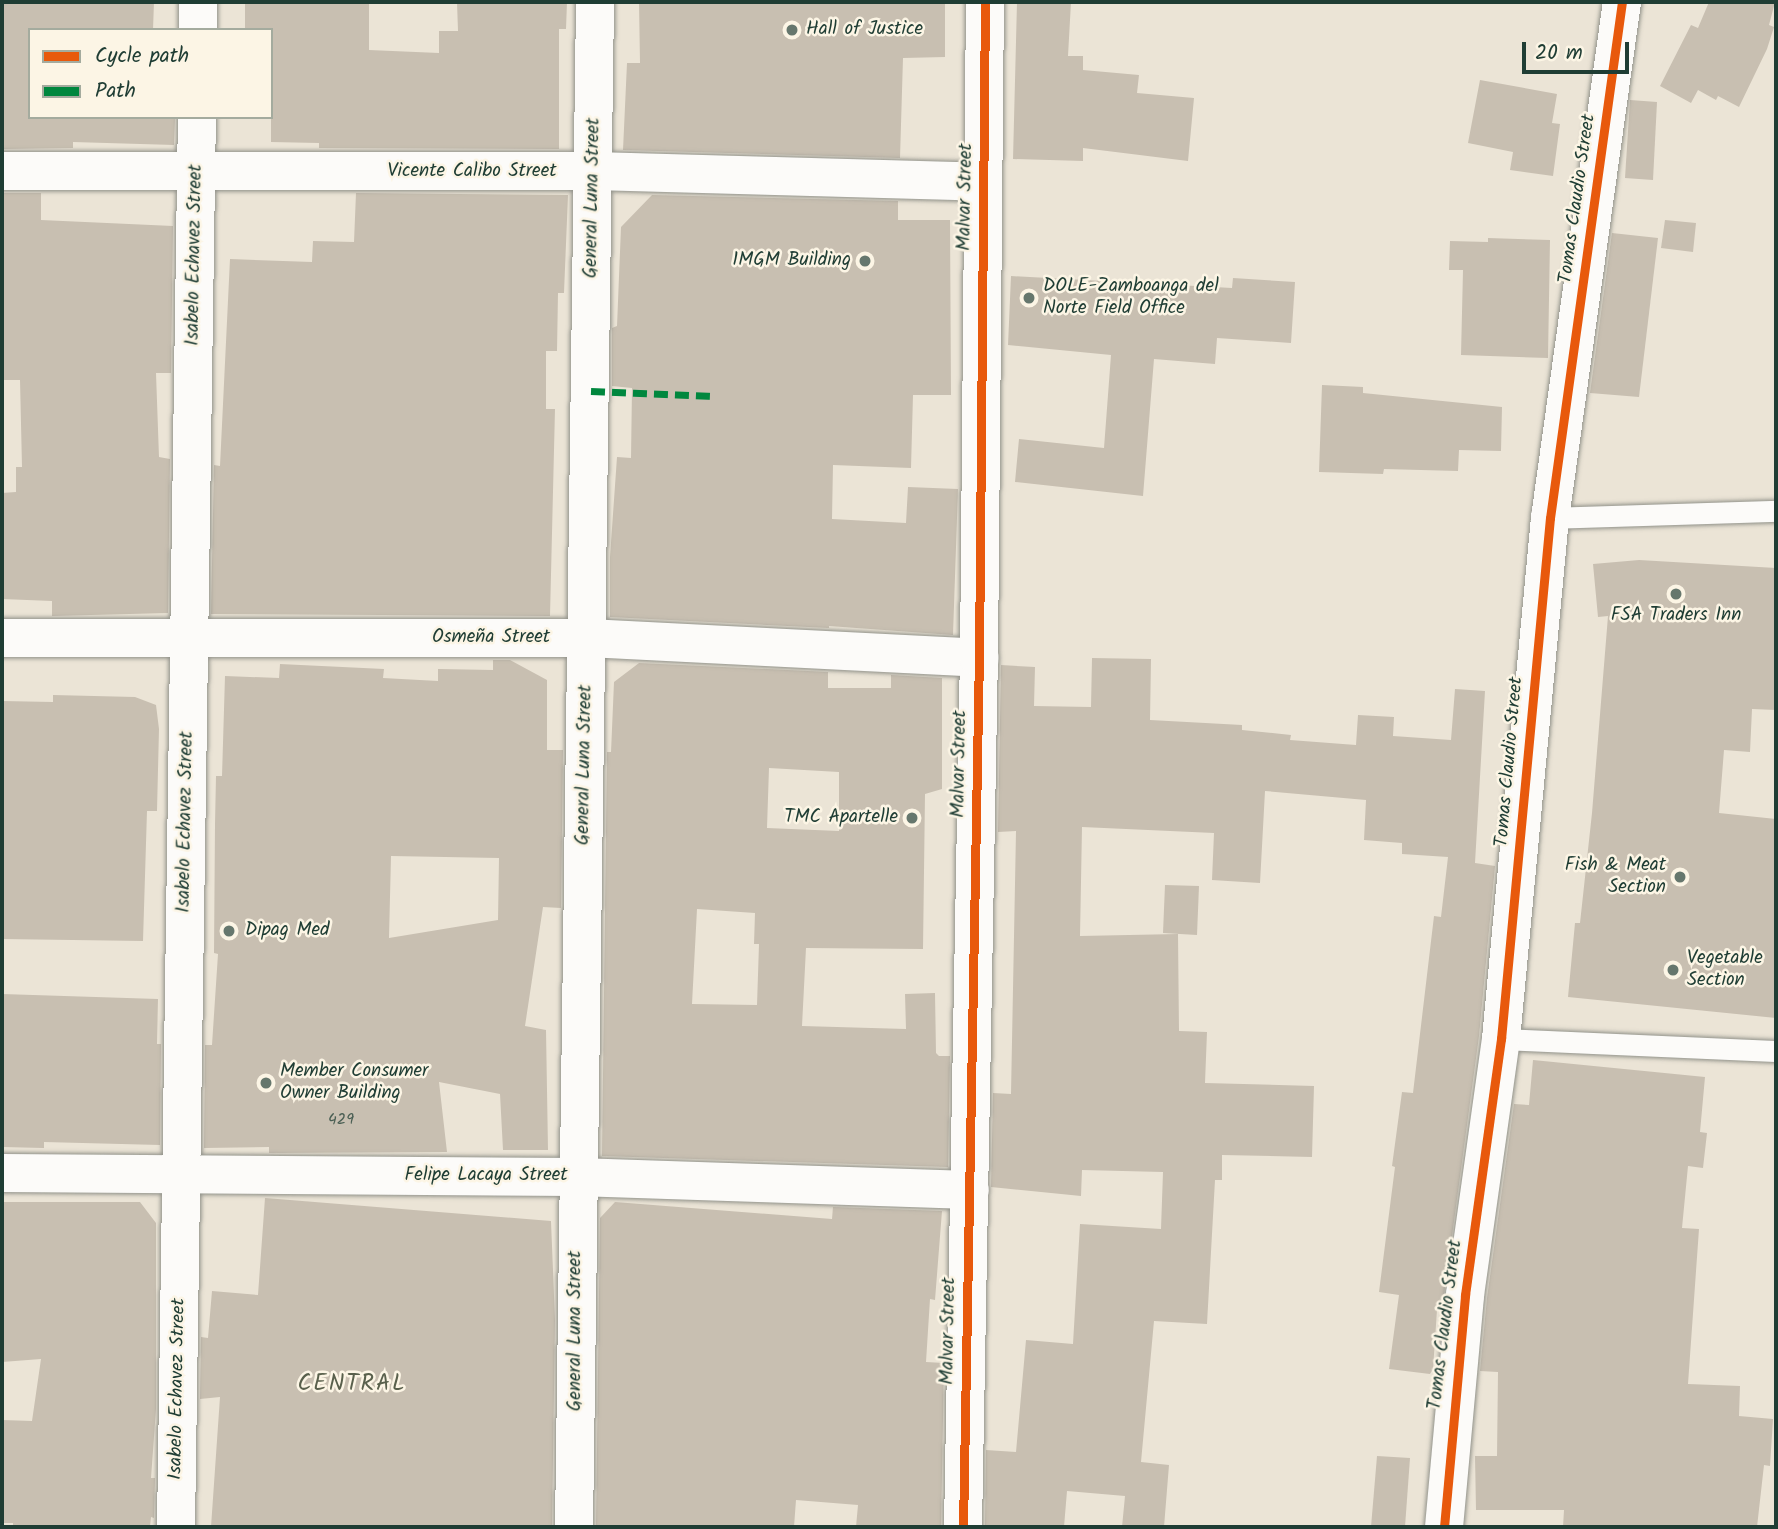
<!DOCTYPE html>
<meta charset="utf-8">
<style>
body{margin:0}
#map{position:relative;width:1778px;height:1529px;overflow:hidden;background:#ebe4d6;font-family:Kalam,sans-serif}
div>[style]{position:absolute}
.building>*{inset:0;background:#c8bfb1}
.roads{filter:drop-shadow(0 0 2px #91928a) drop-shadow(0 0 2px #91928a)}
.service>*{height:21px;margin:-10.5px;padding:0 10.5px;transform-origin:10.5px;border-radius:10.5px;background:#fcfbf9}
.minor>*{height:38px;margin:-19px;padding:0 19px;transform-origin:19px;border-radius:19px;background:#fcfbf9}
.tertiary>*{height:38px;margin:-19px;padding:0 19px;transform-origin:19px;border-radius:19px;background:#fcfbf9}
.quiet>*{height:7px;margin-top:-3.5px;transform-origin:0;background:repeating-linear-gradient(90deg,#00873e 0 14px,transparent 0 21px)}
.cycleway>*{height:9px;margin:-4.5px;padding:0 4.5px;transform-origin:4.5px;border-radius:4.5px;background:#e8590c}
.dots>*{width:19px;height:19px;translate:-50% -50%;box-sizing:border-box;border:4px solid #fcf5e5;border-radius:50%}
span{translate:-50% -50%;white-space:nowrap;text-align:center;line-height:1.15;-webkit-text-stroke:5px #fcf5e5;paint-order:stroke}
.number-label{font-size:16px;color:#495e53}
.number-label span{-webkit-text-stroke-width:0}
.poi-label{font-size:19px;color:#1f3d34}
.left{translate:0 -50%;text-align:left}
.right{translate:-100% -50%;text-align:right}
.street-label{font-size:19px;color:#1f3d34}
.quarter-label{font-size:23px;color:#59604c;letter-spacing:2px}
.frame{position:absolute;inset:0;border:4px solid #1f3d34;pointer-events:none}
.legend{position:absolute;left:28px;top:28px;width:245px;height:91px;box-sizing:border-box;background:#fcf5e5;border:2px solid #a4ab9e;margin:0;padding:9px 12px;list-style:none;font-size:21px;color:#1f3d34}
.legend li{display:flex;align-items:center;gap:14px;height:35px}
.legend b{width:35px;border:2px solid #a4ab9e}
.scale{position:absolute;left:1522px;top:42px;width:107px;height:32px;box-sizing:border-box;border:4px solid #1f3d34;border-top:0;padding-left:9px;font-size:21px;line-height:24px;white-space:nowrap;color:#1f3d34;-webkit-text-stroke:5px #fcf5e5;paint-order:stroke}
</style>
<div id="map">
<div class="building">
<i style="clip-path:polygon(2px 2px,154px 2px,153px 30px,30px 30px,30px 117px,175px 117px,174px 145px,73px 142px,73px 148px,2px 149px)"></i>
<i style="clip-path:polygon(245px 2px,369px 2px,369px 50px,439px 53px,439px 31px,458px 31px,457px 2px,567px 2px,566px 29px,559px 29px,559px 149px,319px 148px,319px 143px,271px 142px,271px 30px,245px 30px)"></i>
<i style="clip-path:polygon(639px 2px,945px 2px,945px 57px,903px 58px,900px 158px,623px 150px,627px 63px,640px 63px)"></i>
<i style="clip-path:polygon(1017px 2px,1071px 2px,1068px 56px,1083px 56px,1083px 70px,1139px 75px,1137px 93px,1194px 98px,1188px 161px,1083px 148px,1083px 161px,1013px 159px)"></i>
<i style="clip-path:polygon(1709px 2px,1775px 2px,1769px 25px,1774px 27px,1767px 49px,1739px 107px,1718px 96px,1716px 100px,1698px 90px,1691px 103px,1660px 86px,1691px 25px,1698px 28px)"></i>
<i style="clip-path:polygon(1480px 80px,1557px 94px,1552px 123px,1560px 124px,1553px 176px,1510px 170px,1513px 152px,1468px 143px)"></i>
<i style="clip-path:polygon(1630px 100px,1657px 102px,1653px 180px,1625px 178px)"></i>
<i style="clip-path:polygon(2px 193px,41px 193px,41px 220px,173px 226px,171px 373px,156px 373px,159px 457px,170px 459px,168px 613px,52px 616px,52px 601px,2px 599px,2px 493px,16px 492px,16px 467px,22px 467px,20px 380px,2px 380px)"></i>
<i style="clip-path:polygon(356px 193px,568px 195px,564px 293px,558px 293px,557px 351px,546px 351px,546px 409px,555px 409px,550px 616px,211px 614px,214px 465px,220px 466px,230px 259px,312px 262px,313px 241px,354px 242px)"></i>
<i style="clip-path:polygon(652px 195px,898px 201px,898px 220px,950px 220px,951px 395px,913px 395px,911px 468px,833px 465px,832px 519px,906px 523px,908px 487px,958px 489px,953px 635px,829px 626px,829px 628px,610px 617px,610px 557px,617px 457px,631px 458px,632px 388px,612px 386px,612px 328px,617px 326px,621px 227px)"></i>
<i style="clip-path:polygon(1665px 220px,1696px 223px,1693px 252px,1661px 248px)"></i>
<i style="clip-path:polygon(1612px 233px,1658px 238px,1639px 397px,1590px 393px)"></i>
<i style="clip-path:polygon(1488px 238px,1550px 240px,1548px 358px,1461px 355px,1463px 270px,1449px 270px,1450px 241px,1488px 242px)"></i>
<i style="clip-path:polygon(1011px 276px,1232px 288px,1233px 278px,1295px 282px,1291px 343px,1217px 338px,1215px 364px,1154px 359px,1143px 496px,1015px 482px,1019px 439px,1104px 448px,1111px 355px,1008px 345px)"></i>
<i style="clip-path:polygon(1322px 385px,1363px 387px,1363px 393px,1502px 407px,1501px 451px,1459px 450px,1458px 471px,1384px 469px,1383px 474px,1319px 472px)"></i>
<i style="clip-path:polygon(1639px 560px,1776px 568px,1776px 710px,1752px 709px,1750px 752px,1724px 750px,1719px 813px,1776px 819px,1776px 1018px,1568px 997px,1575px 923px,1580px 923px,1592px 813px,1608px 616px,1598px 617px,1593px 564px)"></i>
<i style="clip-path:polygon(1092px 658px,1151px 659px,1150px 720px,1242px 725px,1242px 730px,1291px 735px,1290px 740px,1356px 745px,1358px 715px,1394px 717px,1393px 736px,1451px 740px,1455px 689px,1485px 691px,1475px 863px,1495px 866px,1479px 1036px,1442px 1310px,1437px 1310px,1433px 1369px,1430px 1374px,1389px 1369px,1399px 1295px,1379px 1292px,1395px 1167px,1392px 1166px,1402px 1092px,1413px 1093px,1434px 916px,1441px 917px,1448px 857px,1402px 854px,1402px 843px,1364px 840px,1366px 800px,1265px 791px,1260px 883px,1212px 880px,1214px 833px,1082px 827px,1080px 936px,1178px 934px,1179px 1031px,1207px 1032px,1205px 1083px,1314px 1086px,1312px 1157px,1222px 1155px,1222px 1180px,1215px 1180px,1207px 1324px,1154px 1321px,1141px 1462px,1169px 1465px,1164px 1527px,1122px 1527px,1125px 1496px,1067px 1491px,1064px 1527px,985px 1527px,986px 1450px,1016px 1452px,1026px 1340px,1073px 1344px,1080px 1224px,1161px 1229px,1163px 1172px,1082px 1170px,1081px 1196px,991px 1187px,993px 1093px,1011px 1094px,1016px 831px,998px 832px,1001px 665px,1035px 667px,1034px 706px,1091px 707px)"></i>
<i style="clip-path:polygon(evenodd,493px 660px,510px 660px,547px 680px,547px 750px,563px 750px,561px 908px,543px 907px,525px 1026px,546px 1030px,548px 1150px,503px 1150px,500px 1094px,439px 1082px,447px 1152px,269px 1153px,269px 1147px,204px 1148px,205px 1045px,212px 1045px,218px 954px,214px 953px,215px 824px,216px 776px,222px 776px,225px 676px,279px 678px,280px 664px,384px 669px,383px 678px,438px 681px,438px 669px,493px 670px,493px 660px,391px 856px,499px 858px,498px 920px,389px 938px,391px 856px)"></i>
<i style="clip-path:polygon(evenodd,639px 663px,828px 672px,828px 688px,891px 688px,891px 675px,942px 678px,942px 789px,925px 794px,923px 949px,806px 948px,802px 1026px,906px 1029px,905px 994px,935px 993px,936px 1053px,939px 1056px,950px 1056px,948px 1167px,602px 1156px,607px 752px,611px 752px,614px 682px,639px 663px,769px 768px,839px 772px,839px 831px,767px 828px,769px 768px,639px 663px,697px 909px,755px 913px,754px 944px,759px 944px,757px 1005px,692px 1004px,697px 909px)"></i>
<i style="clip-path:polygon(53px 695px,135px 697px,156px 705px,159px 729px,157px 811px,147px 811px,143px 941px,2px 939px,2px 701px,53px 702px)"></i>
<i style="clip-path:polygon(1165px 885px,1199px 886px,1197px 935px,1163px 933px)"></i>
<i style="clip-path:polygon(2px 994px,158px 999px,157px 1044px,161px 1044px,160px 1145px,44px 1142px,44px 1148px,2px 1147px)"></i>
<i style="clip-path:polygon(1533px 1060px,1705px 1077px,1700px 1132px,1707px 1133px,1703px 1168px,1688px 1166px,1682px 1228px,1699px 1229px,1688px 1384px,1740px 1386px,1739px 1416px,1773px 1419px,1770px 1466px,1764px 1465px,1757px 1527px,1563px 1527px,1564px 1510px,1476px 1510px,1475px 1456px,1497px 1456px,1498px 1372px,1480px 1371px,1487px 1298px,1514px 1104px,1529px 1105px)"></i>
<i style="clip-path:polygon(265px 1198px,551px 1221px,555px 1320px,552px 1527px,211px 1527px,220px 1397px,200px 1399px,201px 1337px,208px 1338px,212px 1291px,258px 1295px)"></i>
<i style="clip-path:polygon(2px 1202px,140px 1202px,156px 1223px,156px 1409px,151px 1478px,155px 1478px,154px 1518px,151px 1517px,150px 1527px,13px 1527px,13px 1523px,2px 1523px,2px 1420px,32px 1421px,41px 1359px,2px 1362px)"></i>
<i style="clip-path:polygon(615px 1202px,832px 1219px,833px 1207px,942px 1211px,935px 1300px,930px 1299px,926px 1362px,944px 1363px,941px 1527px,856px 1527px,858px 1505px,796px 1500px,794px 1527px,596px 1527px,600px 1218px)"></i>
<i style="clip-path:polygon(1377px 1456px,1410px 1458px,1405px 1527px,1371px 1527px)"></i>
</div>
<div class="roads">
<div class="service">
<i style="left:1550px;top:518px;width:226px;rotate:-1.8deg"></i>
<i style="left:1501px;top:1039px;width:275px;rotate:2.5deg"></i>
</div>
<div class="minor">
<i style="left:198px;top:30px;width:28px;rotate:-90deg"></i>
<i style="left:2px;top:171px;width:592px"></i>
<i style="left:594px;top:171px;width:389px;rotate:1.6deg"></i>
<i style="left:2px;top:638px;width:585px"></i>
<i style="left:587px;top:638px;width:393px;rotate:2.9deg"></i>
<i style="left:2px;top:1173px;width:575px;rotate:0.4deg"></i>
<i style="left:577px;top:1177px;width:393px;rotate:1.9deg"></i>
<i style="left:176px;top:1527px;width:1410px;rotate:-89.15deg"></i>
<i style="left:963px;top:1527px;width:869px;rotate:-88.95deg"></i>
<i style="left:979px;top:658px;width:656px;rotate:-89.48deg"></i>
<i style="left:1444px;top:1527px;width:233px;rotate:-84.8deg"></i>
<i style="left:1465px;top:1295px;width:259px;rotate:-82deg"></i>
<i style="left:1501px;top:1039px;width:523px;rotate:-84.63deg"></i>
<i style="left:1550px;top:518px;width:521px;rotate:-82.06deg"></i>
</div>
<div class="tertiary">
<i style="left:574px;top:1527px;width:1525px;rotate:-89.21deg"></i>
</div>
</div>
<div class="quiet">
<i style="left:591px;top:391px;width:123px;rotate:2.3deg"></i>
</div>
<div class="cycleway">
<i style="left:963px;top:1527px;width:869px;rotate:-88.95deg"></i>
<i style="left:979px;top:658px;width:656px;rotate:-89.48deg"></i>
<i style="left:1444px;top:1527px;width:233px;rotate:-84.8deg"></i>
<i style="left:1465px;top:1295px;width:259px;rotate:-82deg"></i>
<i style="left:1501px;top:1039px;width:523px;rotate:-84.63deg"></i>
<i style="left:1550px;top:518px;width:521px;rotate:-82.06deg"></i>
</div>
<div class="dots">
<i style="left:792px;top:30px;background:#66776d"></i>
<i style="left:865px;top:261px;background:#66776d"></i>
<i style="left:1029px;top:298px;background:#66776d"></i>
<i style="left:1676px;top:594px;background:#66776d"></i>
<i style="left:912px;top:818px;background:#66776d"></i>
<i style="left:1680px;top:877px;background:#66776d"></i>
<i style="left:229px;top:931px;background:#66776d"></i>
<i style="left:1673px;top:970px;background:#66776d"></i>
<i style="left:266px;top:1083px;background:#66776d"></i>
</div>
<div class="number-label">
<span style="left:341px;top:1120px">429</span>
</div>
<div class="poi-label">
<span class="left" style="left:806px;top:30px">Hall of Justice</span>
<span class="right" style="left:851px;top:261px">1MGM Building</span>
<span class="left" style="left:1043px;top:298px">DOLE-Zamboanga del<br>Norte Field Office</span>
<span style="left:1676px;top:616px">FSA Traders Inn</span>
<span class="right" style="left:898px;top:818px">TMC Apartelle</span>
<span class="right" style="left:1666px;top:877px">Fish &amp; Meat<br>Section</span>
<span class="left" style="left:245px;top:931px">Dipag Med</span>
<span class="left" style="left:1687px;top:970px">Vegetable<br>Section</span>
<span class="left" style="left:280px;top:1083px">Member Consumer<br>Owner Building</span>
</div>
<div class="street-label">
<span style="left:472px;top:172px">Vicente Calibo Street</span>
<span style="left:966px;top:197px;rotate:-89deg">Malvar Street</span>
<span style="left:593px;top:198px;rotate:-89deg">General Luna Street</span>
<span style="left:1578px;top:199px;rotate:-82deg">Tomas Claudio Street</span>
<span style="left:195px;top:255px;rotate:-89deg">Isabelo Echavez Street</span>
<span style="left:491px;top:638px">Osmeña Street</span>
<span style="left:1510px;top:762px;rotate:-85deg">Tomas Claudio Street</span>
<span style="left:960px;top:764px;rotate:-89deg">Malvar Street</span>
<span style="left:585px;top:765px;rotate:-89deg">General Luna Street</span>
<span style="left:186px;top:822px;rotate:-89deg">Isabelo Echavez Street</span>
<span style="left:486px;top:1176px">Felipe Lacaya Street</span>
<span style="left:1446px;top:1325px;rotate:-83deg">Tomas Claudio Street</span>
<span style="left:576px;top:1331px;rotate:-90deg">General Luna Street</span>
<span style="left:949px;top:1331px;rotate:-89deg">Malvar Street</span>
<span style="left:178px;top:1389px;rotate:-89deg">Isabelo Echavez Street</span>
</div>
<div class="quarter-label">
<span style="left:352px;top:1384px">CENTRAL</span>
</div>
<div class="frame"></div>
<ul class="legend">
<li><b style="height:9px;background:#e8590c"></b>Cycle path</li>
<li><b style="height:9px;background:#00873e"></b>Path</li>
</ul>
<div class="scale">20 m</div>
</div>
